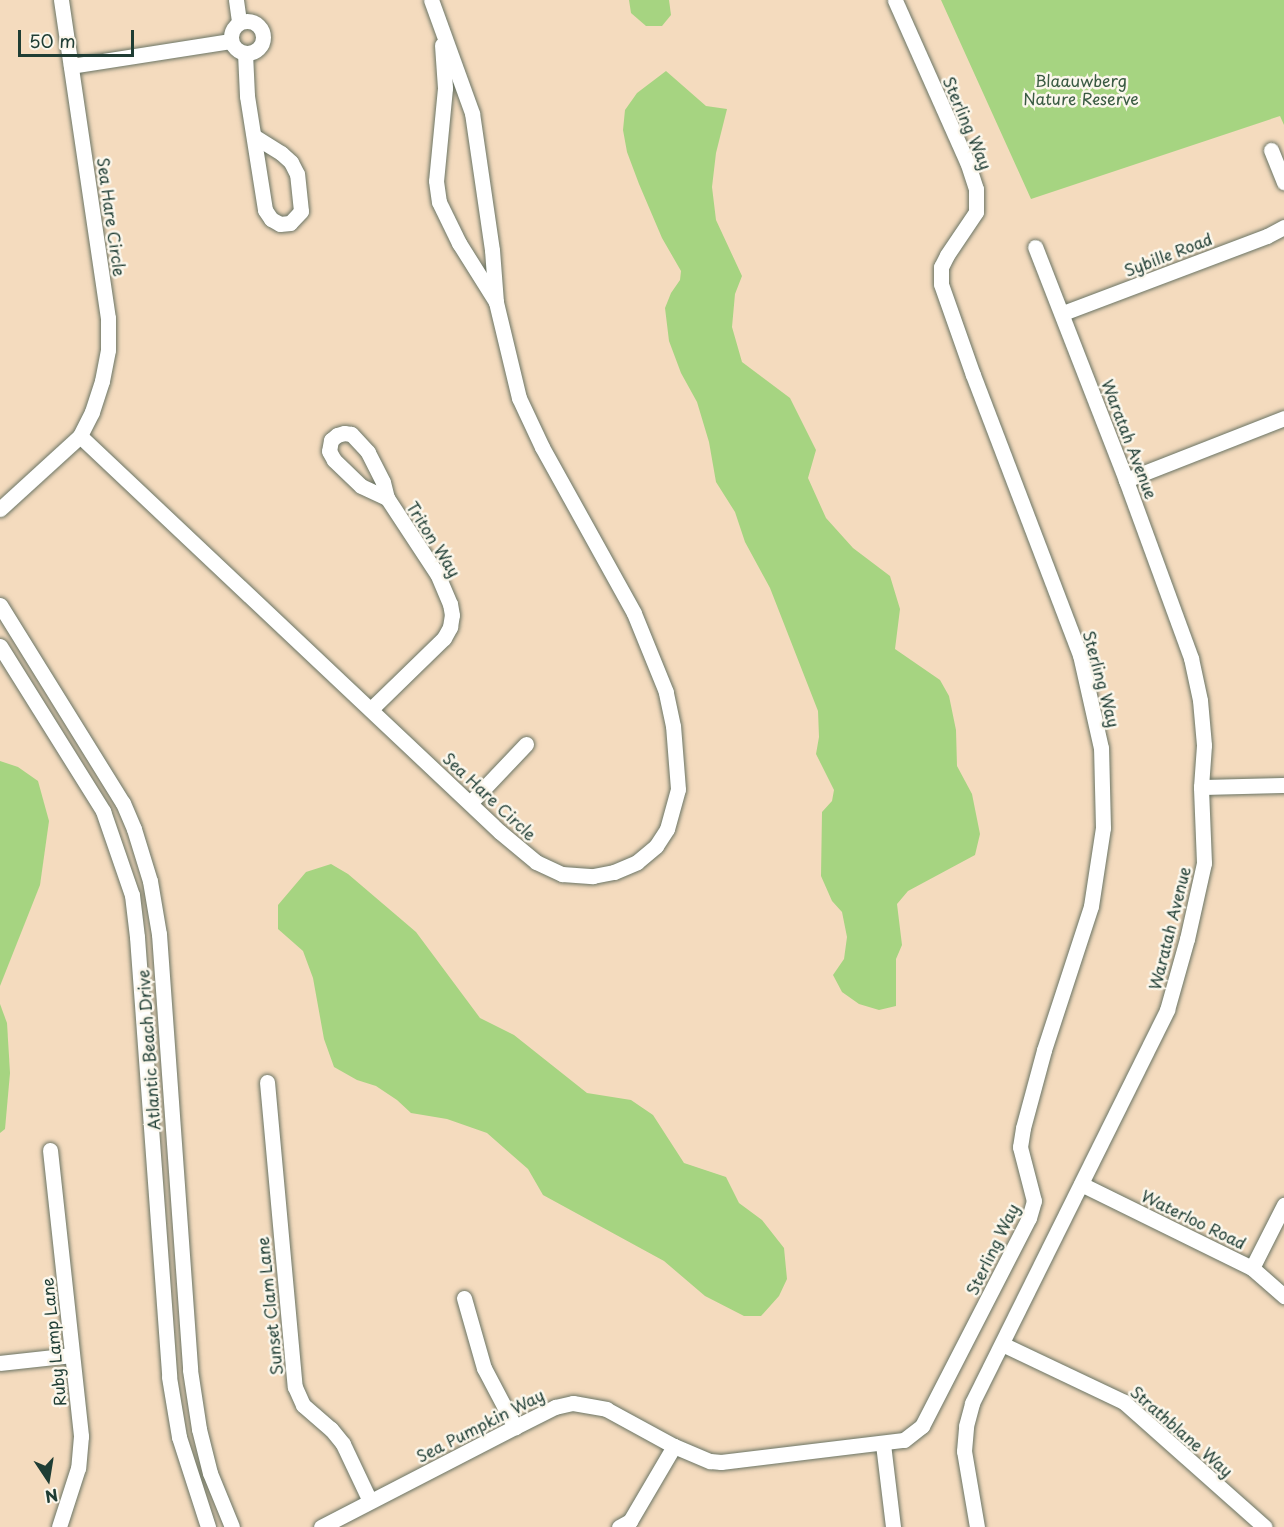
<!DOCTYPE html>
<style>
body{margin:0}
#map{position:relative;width:1284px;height:1527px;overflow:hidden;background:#f4dbbe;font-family:"Playpen Sans",sans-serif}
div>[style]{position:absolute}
.green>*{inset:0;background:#a6d481}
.roads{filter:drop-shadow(0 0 2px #6a7464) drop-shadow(0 0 2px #6a7464)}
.minor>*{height:15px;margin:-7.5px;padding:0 7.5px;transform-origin:7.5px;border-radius:7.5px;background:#fff}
.minor>.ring{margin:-7.5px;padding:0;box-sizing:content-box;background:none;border:15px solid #fff;border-radius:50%}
span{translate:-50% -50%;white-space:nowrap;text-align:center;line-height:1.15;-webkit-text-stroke:5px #fbf7ec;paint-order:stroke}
.park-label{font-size:16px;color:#3a5b43}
.street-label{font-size:16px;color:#1f3d34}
.north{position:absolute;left:18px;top:1449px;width:60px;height:60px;-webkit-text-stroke:4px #fbf7ec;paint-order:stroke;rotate:168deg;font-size:16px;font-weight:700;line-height:24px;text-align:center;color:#1f3d34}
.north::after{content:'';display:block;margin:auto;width:21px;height:27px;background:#1f3d34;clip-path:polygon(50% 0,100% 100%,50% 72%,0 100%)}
.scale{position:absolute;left:18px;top:30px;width:116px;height:27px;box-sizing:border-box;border:3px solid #1f3d34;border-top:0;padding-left:8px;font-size:18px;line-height:21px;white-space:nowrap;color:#1f3d34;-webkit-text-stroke:4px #fbf7ec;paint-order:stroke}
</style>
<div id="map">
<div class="green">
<i style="clip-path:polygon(629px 0,669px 0,671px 15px,662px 26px,646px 26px,631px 13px)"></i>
<i style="clip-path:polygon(941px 0,1284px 0,1284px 125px,1280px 116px,1031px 199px)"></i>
<i style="clip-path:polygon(666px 71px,706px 106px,727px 109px,716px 153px,712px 187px,716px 220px,742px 276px,735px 294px,732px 327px,742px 362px,790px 398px,816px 450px,808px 478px,826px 518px,853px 548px,890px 576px,900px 609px,895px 649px,940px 680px,949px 696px,956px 730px,957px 766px,972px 794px,980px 834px,975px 855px,908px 891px,897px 904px,902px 945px,896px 959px,896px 1006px,879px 1010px,859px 1004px,842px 992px,833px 975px,844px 959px,847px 937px,842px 912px,832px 901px,821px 876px,822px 812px,832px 801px,834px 790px,816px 754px,819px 737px,818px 711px,770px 588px,745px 542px,735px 512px,716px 482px,709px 442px,697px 402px,681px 373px,669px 341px,665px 308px,671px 293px,680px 280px,681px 271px,662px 238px,639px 184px,627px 152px,623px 130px,625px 110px,637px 93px)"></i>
<i style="clip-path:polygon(0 761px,18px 767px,38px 781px,49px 821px,40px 885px,0 986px)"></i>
<i style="clip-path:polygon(331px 864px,348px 874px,416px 932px,480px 1018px,514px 1035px,587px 1093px,631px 1100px,653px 1115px,684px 1163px,726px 1177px,739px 1203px,762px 1220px,784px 1248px,787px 1279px,779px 1296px,761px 1316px,744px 1316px,705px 1296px,664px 1261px,543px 1195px,528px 1169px,487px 1133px,447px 1119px,411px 1113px,397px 1100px,376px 1086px,357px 1080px,334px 1067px,324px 1039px,313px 978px,303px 951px,278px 929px,278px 905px,306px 872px)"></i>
<i style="clip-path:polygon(0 1004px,7px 1023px,10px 1073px,5px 1129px,0 1133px)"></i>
</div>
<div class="roads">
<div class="minor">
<i style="left:61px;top:0;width:321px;rotate:81.6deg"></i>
<i style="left:108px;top:318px;width:32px;rotate:90deg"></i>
<i style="left:108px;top:350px;width:32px;rotate:101deg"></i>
<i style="left:102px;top:381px;width:33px;rotate:108deg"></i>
<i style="left:92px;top:412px;width:27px;rotate:117deg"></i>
<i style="left:236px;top:0;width:22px;rotate:82deg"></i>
<i class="ring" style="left:231px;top:21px;width:17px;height:17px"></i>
<i style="left:442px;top:45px;width:43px;rotate:86deg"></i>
<i style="left:445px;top:88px;width:93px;rotate:95.5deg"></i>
<i style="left:436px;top:181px;width:21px;rotate:82deg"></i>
<i style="left:439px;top:202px;width:46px;rotate:64deg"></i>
<i style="left:459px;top:243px;width:70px;rotate:57.9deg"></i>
<i style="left:245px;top:53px;width:43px;rotate:87.3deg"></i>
<i style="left:247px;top:96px;width:115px;rotate:81deg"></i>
<i style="left:265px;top:210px;width:11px;rotate:56deg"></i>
<i style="left:271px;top:219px;width:10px;rotate:29deg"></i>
<i style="left:280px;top:224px;width:10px;rotate:-6deg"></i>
<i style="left:290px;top:223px;width:16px;rotate:-47deg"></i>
<i style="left:301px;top:211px;width:37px;rotate:-96deg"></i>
<i style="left:297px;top:174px;width:13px;rotate:-117deg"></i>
<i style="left:291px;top:162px;width:13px;rotate:-138deg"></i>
<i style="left:281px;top:153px;width:32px;rotate:-148deg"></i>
<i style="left:71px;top:66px;width:162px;rotate:-8.9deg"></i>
<i style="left:1271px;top:150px;width:35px;rotate:68deg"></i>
<i style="left:1063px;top:313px;width:218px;rotate:-20.7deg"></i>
<i style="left:1267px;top:236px;width:19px;rotate:-28deg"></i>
<i style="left:1126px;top:480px;width:170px;rotate:-21.4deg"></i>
<i style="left:0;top:509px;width:108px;rotate:-42.4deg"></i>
<i style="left:80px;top:436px;width:577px;rotate:43.32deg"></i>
<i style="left:500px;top:832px;width:47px;rotate:39.8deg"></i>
<i style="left:536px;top:862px;width:29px;rotate:25deg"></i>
<i style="left:562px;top:874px;width:31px;rotate:4deg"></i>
<i style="left:593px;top:876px;width:21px;rotate:-11deg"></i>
<i style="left:614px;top:872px;width:25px;rotate:-23deg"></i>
<i style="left:637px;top:862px;width:25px;rotate:-40deg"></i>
<i style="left:656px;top:846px;width:20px;rotate:-57deg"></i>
<i style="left:667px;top:829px;width:41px;rotate:-74.6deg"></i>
<i style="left:678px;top:789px;width:63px;rotate:-94.5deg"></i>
<i style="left:673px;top:726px;width:35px;rotate:-102deg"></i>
<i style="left:666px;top:692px;width:85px;rotate:-112.1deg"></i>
<i style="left:634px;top:613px;width:190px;rotate:-119deg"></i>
<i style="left:542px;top:447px;width:54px;rotate:-115.1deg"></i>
<i style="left:519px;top:398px;width:99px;rotate:-103.5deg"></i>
<i style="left:496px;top:302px;width:52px;rotate:-94.4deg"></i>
<i style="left:492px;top:250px;width:138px;rotate:-98.3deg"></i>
<i style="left:472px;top:113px;width:120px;rotate:-109.9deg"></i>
<i style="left:0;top:605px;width:233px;rotate:58.2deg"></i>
<i style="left:123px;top:803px;width:28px;rotate:67deg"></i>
<i style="left:134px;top:829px;width:54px;rotate:72.9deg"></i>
<i style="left:150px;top:881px;width:54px;rotate:80.4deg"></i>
<i style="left:159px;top:934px;width:437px;rotate:85.9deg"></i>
<i style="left:190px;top:1370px;width:60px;rotate:81.3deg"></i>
<i style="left:199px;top:1429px;width:45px;rotate:76deg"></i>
<i style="left:210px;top:1473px;width:58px;rotate:67.8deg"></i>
<i style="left:0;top:646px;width:195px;rotate:58deg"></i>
<i style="left:103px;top:811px;width:89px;rotate:71deg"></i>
<i style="left:132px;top:895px;width:42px;rotate:83.2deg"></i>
<i style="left:137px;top:937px;width:441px;rotate:85.8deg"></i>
<i style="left:169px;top:1377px;width:61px;rotate:80.5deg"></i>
<i style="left:179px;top:1437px;width:95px;rotate:72.1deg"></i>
<i style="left:371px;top:709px;width:102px;rotate:-44.2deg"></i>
<i style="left:444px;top:638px;width:13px;rotate:-61deg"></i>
<i style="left:450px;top:627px;width:12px;rotate:-81deg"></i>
<i style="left:452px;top:615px;width:11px;rotate:-100deg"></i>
<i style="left:450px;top:604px;width:33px;rotate:-113deg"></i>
<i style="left:437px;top:574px;width:91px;rotate:-123.3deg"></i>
<i style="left:387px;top:498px;width:16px;rotate:-104deg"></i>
<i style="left:383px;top:482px;width:34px;rotate:-117deg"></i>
<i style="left:368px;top:452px;width:25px;rotate:-133deg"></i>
<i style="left:351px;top:434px;width:7px;rotate:-172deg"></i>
<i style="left:344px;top:433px;width:7px;rotate:164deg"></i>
<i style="left:337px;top:435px;width:8px;rotate:140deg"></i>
<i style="left:331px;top:440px;width:11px;rotate:100deg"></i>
<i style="left:329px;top:451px;width:10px;rotate:61deg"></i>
<i style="left:334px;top:460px;width:37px;rotate:44deg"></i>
<i style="left:361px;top:486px;width:29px;rotate:25deg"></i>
<i style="left:1201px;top:787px;width:83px;rotate:-1.4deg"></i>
<i style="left:471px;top:802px;width:80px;rotate:-46.5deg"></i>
<i style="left:267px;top:1082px;width:306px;rotate:84.8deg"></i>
<i style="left:295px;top:1387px;width:20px;rotate:66deg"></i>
<i style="left:303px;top:1405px;width:37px;rotate:41deg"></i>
<i style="left:331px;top:1429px;width:19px;rotate:51deg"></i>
<i style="left:343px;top:1444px;width:63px;rotate:64.7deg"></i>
<i style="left:50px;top:1150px;width:288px;rotate:83.8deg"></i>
<i style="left:81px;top:1436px;width:32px;rotate:95deg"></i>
<i style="left:78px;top:1468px;width:62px;rotate:107.9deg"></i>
<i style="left:1081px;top:1184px;width:191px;rotate:26.2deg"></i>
<i style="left:1252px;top:1268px;width:43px;rotate:41.2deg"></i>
<i style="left:1252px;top:1268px;width:71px;rotate:-63.1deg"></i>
<i style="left:464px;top:1298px;width:73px;rotate:74.1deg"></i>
<i style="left:484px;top:1368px;width:67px;rotate:62.3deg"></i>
<i style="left:1002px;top:1344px;width:135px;rotate:25.4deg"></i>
<i style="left:1124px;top:1402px;width:188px;rotate:41.6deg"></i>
<i style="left:0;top:1363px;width:72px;rotate:-6.3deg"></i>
<i style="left:883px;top:1444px;width:84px;rotate:83.1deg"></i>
<i style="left:321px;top:1527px;width:218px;rotate:-27.3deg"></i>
<i style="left:515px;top:1427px;width:45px;rotate:-26.6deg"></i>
<i style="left:555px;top:1407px;width:18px;rotate:-13deg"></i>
<i style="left:573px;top:1403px;width:34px;rotate:10deg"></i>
<i style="left:606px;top:1409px;width:77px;rotate:28.6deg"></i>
<i style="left:674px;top:1446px;width:39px;rotate:23deg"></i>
<i style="left:710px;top:1461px;width:11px;rotate:5deg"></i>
<i style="left:721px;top:1462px;width:184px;rotate:-6.9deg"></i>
<i style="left:904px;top:1440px;width:23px;rotate:-38deg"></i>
<i style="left:922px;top:1426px;width:234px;rotate:-62.8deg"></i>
<i style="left:1029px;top:1218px;width:18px;rotate:-74deg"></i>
<i style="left:1034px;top:1201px;width:56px;rotate:-104.5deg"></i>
<i style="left:1020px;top:1147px;width:19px;rotate:-81deg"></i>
<i style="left:1023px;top:1128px;width:81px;rotate:-74.9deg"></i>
<i style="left:1044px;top:1050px;width:151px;rotate:-71.9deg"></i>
<i style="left:1091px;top:906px;width:79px;rotate:-81.3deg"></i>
<i style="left:1103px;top:828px;width:80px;rotate:-91.4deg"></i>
<i style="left:1101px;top:748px;width:95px;rotate:-102.7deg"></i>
<i style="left:1080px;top:655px;width:300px;rotate:-110.9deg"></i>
<i style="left:973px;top:375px;width:96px;rotate:-109.4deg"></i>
<i style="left:941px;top:284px;width:17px;rotate:-90deg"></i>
<i style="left:941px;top:267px;width:13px;rotate:-63deg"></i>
<i style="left:947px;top:255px;width:52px;rotate:-56deg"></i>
<i style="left:976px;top:212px;width:23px;rotate:-90deg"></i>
<i style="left:976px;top:189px;width:28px;rotate:-108deg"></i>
<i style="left:967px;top:162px;width:177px;rotate:-114deg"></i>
<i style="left:619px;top:1527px;width:13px;rotate:-29deg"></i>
<i style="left:630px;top:1521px;width:87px;rotate:-59.6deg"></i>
<i style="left:977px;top:1527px;width:77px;rotate:-99.7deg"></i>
<i style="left:964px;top:1451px;width:25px;rotate:-85deg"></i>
<i style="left:966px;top:1426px;width:24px;rotate:-75deg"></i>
<i style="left:972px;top:1403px;width:439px;rotate:-63.6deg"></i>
<i style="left:1167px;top:1010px;width:74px;rotate:-74.3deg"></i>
<i style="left:1187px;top:939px;width:78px;rotate:-77.4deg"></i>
<i style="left:1204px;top:863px;width:76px;rotate:-92.3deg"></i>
<i style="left:1201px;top:787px;width:42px;rotate:-85.9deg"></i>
<i style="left:1204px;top:745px;width:45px;rotate:-95.1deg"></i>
<i style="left:1200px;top:700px;width:43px;rotate:-102.1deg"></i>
<i style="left:1191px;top:658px;width:189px;rotate:-110.1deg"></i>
<i style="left:1126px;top:480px;width:250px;rotate:-111.3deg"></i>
</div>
</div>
<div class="park-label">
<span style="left:1081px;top:89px">Blaauwberg<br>Nature Reserve</span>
</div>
<div class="street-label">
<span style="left:968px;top:123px;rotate:67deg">Sterling Way</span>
<span style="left:112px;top:217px;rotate:82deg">Sea Hare Circle</span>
<span style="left:1168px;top:254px;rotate:-21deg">Sybille Road</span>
<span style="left:1130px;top:439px;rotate:69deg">Waratah Avenue</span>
<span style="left:434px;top:539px;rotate:58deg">Triton Way</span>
<span style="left:1102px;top:679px;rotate:75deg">Sterling Way</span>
<span style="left:490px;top:796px;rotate:43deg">Sea Hare Circle</span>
<span style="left:1169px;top:928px;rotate:-76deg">Waratah Avenue</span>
<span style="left:148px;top:1050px;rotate:-94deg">Atlantic Beach Drive</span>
<span style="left:1194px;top:1219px;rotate:26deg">Waterloo Road</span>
<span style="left:992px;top:1249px;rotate:-64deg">Sterling Way</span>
<span style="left:269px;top:1306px;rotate:-96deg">Sunset Clam Lane</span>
<span style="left:53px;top:1342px;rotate:-96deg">Ruby Lamp Lane</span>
<span style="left:480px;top:1425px;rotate:-27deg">Sea Pumpkin Way</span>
<span style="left:1182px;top:1431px;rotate:41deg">Strathblane Way</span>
</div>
<div class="north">N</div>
<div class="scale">50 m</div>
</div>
